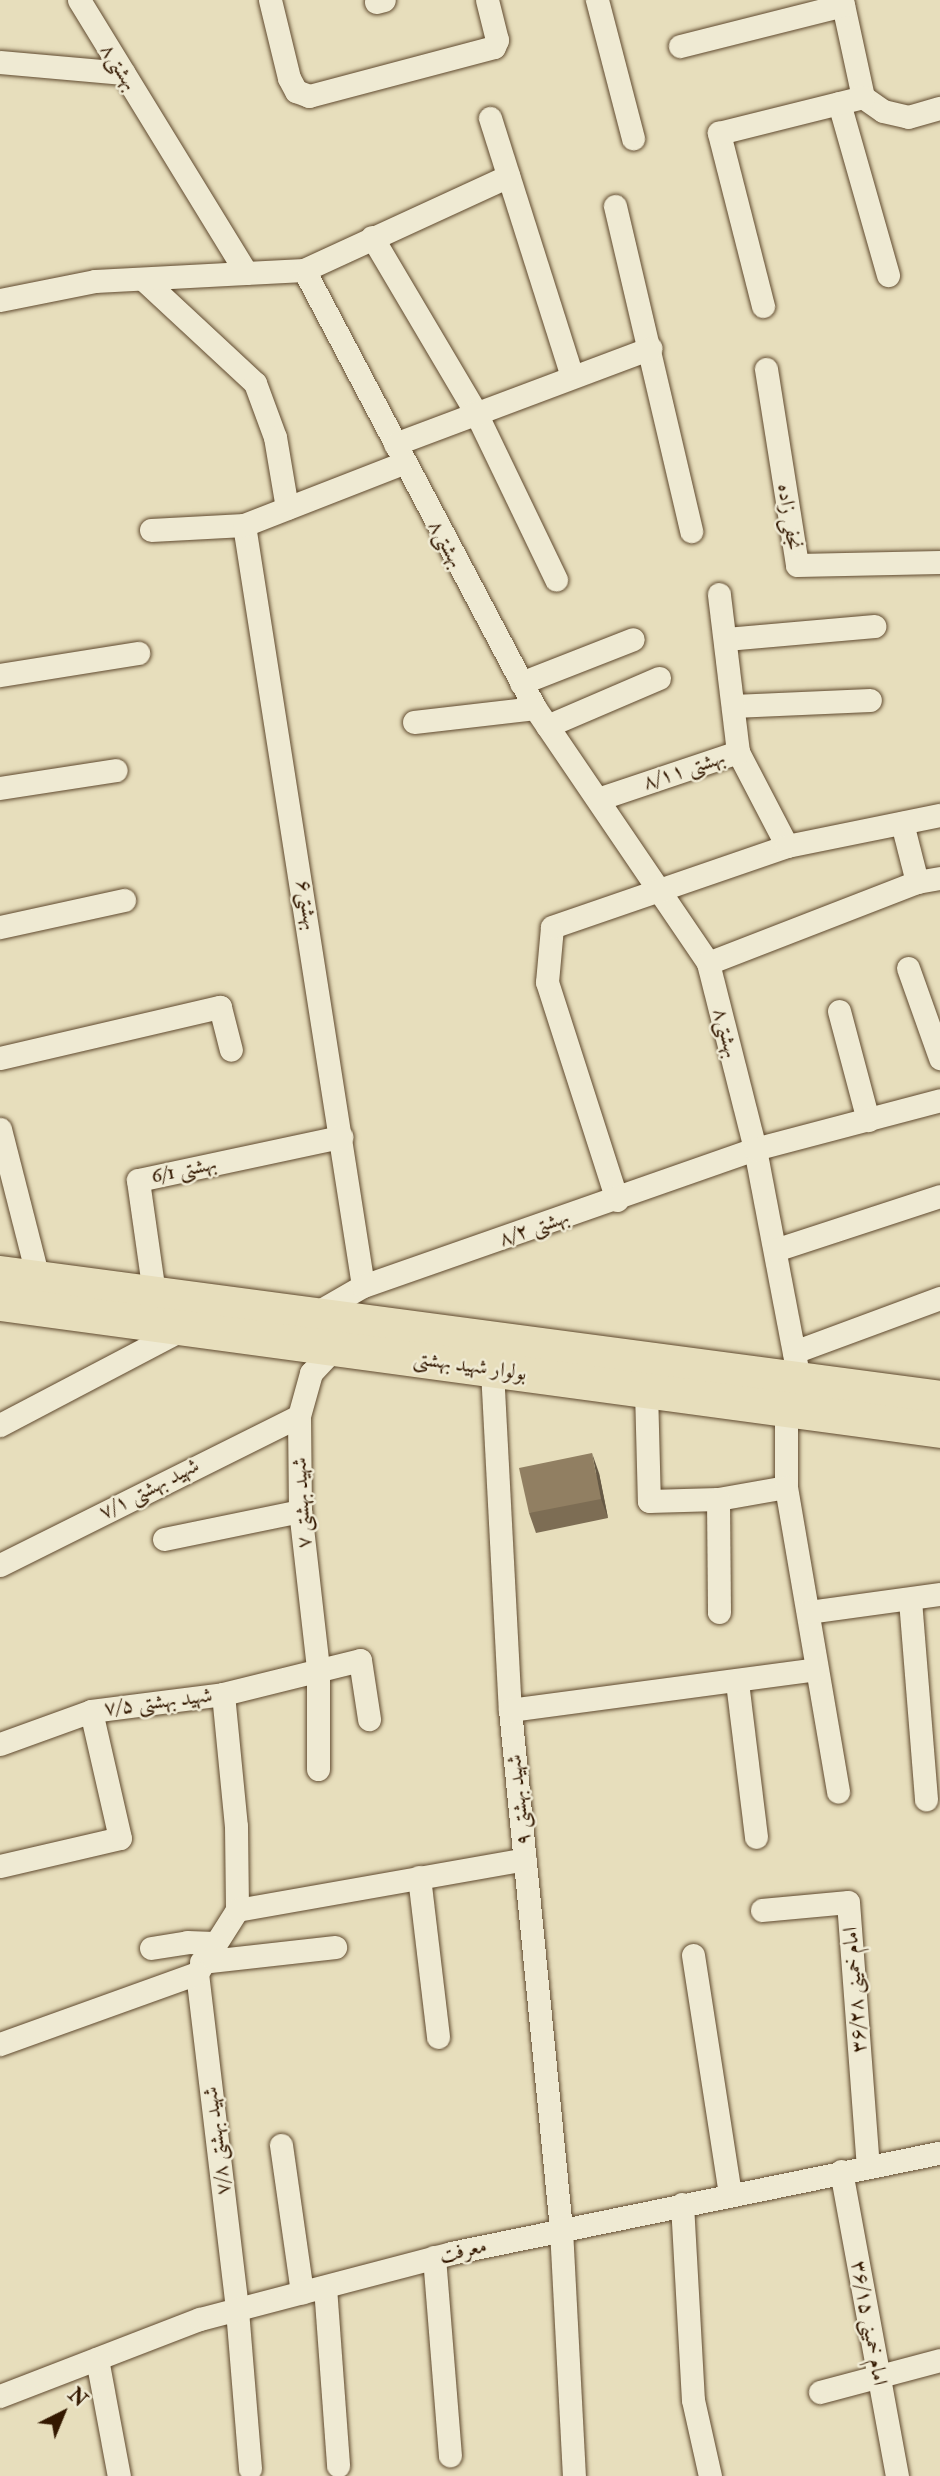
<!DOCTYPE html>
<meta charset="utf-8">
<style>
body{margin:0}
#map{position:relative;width:940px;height:2476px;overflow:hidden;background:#e7debc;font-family:"IM FELL Double Pica",Amiri,serif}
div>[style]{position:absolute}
.roads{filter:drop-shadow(0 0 2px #604a2f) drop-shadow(0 0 2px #604a2f)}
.street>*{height:23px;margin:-11.5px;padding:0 11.5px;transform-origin:11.5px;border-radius:11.5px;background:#efead3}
.primary>*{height:35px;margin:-17.5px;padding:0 17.5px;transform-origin:17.5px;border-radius:17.5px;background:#e7debc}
.wall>*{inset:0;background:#7d6d54}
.shaded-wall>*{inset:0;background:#665945}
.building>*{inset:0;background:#917f62}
span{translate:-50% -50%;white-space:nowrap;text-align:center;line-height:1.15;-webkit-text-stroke:5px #efead3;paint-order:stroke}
.street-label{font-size:21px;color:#331800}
.north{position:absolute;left:28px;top:2378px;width:70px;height:70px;-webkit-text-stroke:5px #efead3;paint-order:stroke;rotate:43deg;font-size:19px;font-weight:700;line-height:28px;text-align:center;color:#331800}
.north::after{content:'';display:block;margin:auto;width:24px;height:32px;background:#331800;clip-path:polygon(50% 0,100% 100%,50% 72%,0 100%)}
</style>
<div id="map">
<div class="roads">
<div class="street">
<i style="left:79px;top:0;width:320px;rotate:58.5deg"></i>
<i style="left:246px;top:273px;width:58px;rotate:-3deg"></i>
<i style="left:304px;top:270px;width:495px;rotate:62.2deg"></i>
<i style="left:535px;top:708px;width:308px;rotate:55.8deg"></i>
<i style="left:708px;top:963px;width:192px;rotate:75.8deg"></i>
<i style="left:755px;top:1149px;width:234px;rotate:79.2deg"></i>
<i style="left:270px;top:0;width:80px;rotate:76.3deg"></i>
<i style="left:289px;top:78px;width:15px;rotate:62deg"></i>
<i style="left:296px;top:91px;width:14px;rotate:21deg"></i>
<i style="left:309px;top:96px;width:191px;rotate:-14.8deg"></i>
<i style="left:494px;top:47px;width:8px;rotate:-67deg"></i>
<i style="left:497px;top:40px;width:41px;rotate:-104deg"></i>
<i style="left:597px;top:0;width:143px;rotate:75.4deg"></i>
<i style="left:842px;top:0;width:99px;rotate:77.8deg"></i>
<i style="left:863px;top:97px;width:24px;rotate:35deg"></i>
<i style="left:883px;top:111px;width:26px;rotate:13deg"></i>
<i style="left:908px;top:117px;width:33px;rotate:-16deg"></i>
<i style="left:376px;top:2px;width:8px;rotate:-14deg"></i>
<i style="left:680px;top:46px;width:168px;rotate:-14.1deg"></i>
<i style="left:0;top:62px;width:124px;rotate:5.1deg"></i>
<i style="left:839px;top:103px;width:179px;rotate:74.1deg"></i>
<i style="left:490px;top:118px;width:271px;rotate:72.4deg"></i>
<i style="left:615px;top:206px;width:334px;rotate:76.8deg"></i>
<i style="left:372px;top:237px;width:202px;rotate:59.4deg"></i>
<i style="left:475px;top:411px;width:187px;rotate:64.3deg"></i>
<i style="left:304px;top:270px;width:225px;rotate:-24.7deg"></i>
<i style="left:143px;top:279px;width:153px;rotate:42.9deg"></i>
<i style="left:255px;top:383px;width:58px;rotate:69.7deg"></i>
<i style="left:275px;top:437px;width:72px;rotate:80.4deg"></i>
<i style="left:0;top:300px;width:97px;rotate:-11.3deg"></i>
<i style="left:95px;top:281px;width:151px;rotate:-3deg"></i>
<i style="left:763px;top:306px;width:179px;rotate:-104.3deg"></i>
<i style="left:719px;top:133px;width:148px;rotate:-14deg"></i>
<i style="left:766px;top:369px;width:198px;rotate:81deg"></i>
<i style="left:797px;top:565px;width:143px;rotate:-1.2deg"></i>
<i style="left:395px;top:444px;width:273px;rotate:-20.6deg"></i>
<i style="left:244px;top:525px;width:770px;rotate:81.11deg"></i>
<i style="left:151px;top:530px;width:93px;rotate:-3.1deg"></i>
<i style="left:244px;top:525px;width:171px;rotate:-21.3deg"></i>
<i style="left:726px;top:639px;width:149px;rotate:-5deg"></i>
<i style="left:0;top:675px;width:140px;rotate:-9.1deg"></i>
<i style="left:521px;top:683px;width:120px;rotate:-21.4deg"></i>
<i style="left:733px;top:706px;width:137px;rotate:-2.5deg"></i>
<i style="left:414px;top:722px;width:122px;rotate:-6.6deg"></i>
<i style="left:547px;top:726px;width:122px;rotate:-23.2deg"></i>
<i style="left:738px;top:752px;width:106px;rotate:62.5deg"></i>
<i style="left:0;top:788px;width:117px;rotate:-8.8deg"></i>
<i style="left:598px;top:799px;width:148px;rotate:-18.6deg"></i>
<i style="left:738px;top:752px;width:159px;rotate:-96.9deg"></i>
<i style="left:902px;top:823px;width:61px;rotate:75.7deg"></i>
<i style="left:0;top:927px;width:127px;rotate:-12.3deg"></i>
<i style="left:708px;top:963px;width:224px;rotate:-21.2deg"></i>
<i style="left:917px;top:882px;width:23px;rotate:-10deg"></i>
<i style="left:908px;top:968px;width:96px;rotate:70.4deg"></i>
<i style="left:839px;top:1011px;width:113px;rotate:75.1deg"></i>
<i style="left:0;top:1058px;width:226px;rotate:-13.1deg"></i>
<i style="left:220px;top:1007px;width:44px;rotate:75.7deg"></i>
<i style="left:0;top:1129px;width:154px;rotate:75.7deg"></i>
<i style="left:617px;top:1200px;width:229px;rotate:-107.8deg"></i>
<i style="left:547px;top:982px;width:55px;rotate:-84.8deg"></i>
<i style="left:552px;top:927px;width:249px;rotate:-19deg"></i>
<i style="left:787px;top:846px;width:156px;rotate:-11.5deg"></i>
<i style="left:775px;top:1250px;width:174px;rotate:-18.1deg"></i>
<i style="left:154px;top:1293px;width:114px;rotate:-98.1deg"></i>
<i style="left:138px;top:1180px;width:208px;rotate:-12deg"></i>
<i style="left:316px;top:1313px;width:54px;rotate:-29.9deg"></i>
<i style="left:363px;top:1286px;width:415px;rotate:-19.3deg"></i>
<i style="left:755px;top:1149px;width:191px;rotate:-14.8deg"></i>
<i style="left:794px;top:1352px;width:156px;rotate:-20.3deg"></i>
<i style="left:492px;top:1370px;width:340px;rotate:87deg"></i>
<i style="left:510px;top:1710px;width:521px;rotate:84.39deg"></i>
<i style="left:561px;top:2229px;width:247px;rotate:87deg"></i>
<i style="left:646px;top:1390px;width:111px;rotate:88.5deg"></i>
<i style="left:649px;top:1501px;width:69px;rotate:-1.7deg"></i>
<i style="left:718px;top:1499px;width:69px;rotate:-10deg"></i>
<i style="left:786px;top:1410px;width:77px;rotate:90deg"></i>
<i style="left:786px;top:1487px;width:309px;rotate:80.3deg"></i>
<i style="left:0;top:1425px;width:207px;rotate:-27.7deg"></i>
<i style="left:718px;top:1499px;width:113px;rotate:89.5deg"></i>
<i style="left:164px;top:1539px;width:139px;rotate:-11.6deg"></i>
<i style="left:0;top:1565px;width:334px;rotate:-26.5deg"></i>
<i style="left:910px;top:1600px;width:200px;rotate:85.4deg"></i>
<i style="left:808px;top:1612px;width:133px;rotate:-7.8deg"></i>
<i style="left:737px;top:1682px;width:156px;rotate:83deg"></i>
<i style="left:223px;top:1694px;width:133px;rotate:84.4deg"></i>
<i style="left:236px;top:1826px;width:84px;rotate:89.3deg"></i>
<i style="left:237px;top:1910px;width:75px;rotate:122.4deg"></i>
<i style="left:197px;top:1973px;width:339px;rotate:83.2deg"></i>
<i style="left:237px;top:2310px;width:159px;rotate:85.3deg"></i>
<i style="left:510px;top:1710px;width:309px;rotate:-7.6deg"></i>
<i style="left:0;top:1744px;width:97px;rotate:-19.9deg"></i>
<i style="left:91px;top:1711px;width:133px;rotate:-7.3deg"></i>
<i style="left:223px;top:1694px;width:141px;rotate:-13.9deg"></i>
<i style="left:360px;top:1660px;width:60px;rotate:81.3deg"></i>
<i style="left:318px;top:1769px;width:101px;rotate:-90deg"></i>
<i style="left:318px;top:1668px;width:158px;rotate:-96.5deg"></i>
<i style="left:300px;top:1511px;width:95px;rotate:-90.6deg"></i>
<i style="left:299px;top:1416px;width:45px;rotate:-74.4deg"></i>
<i style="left:311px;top:1373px;width:34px;rotate:-47deg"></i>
<i style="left:0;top:1866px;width:123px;rotate:-13.1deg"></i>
<i style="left:120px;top:1838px;width:130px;rotate:-102.9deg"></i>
<i style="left:419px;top:1877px;width:161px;rotate:83.2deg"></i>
<i style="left:237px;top:1910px;width:292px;rotate:-10deg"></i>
<i style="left:762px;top:1910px;width:86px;rotate:-5.3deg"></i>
<i style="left:848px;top:1902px;width:264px;rotate:85.7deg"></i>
<i style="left:151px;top:1948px;width:36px;rotate:-9deg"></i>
<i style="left:187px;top:1942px;width:27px;rotate:2deg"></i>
<i style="left:693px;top:1955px;width:242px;rotate:81.2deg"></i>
<i style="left:201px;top:1962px;width:135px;rotate:-6.4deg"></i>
<i style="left:0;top:2044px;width:209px;rotate:-19.8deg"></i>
<i style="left:281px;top:2145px;width:149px;rotate:81.9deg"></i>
<i style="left:841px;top:2171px;width:310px;rotate:79.6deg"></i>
<i style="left:682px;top:2204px;width:196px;rotate:86.8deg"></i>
<i style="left:693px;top:2400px;width:78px;rotate:77.4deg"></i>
<i style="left:434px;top:2257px;width:199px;rotate:85.4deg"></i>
<i style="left:325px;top:2287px;width:179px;rotate:85.8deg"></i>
<i style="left:97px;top:2359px;width:119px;rotate:79.4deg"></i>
<i style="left:820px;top:2392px;width:124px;rotate:-14.9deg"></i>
<i style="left:0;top:2396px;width:214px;rotate:-21.1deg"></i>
<i style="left:200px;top:2319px;width:260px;rotate:-14.7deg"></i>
<i style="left:451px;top:2253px;width:499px;rotate:-11.6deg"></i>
</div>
<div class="primary">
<i style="left:0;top:1273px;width:948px;rotate:7.57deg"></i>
<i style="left:0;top:1303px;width:949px;rotate:7.69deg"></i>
</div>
</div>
<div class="wall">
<i style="clip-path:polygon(599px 1473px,608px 1518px,536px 1533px,529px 1513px)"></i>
</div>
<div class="shaded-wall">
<i style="clip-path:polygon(592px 1453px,599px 1473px,608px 1518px,601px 1499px)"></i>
</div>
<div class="building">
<i style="clip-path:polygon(592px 1453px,601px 1499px,529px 1513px,519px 1468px)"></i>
</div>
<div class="street-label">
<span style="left:119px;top:67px;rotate:58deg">بهشتی۸</span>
<span style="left:789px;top:517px;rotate:81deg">نجفی زاده</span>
<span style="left:446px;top:544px;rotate:62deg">بهشتی۸</span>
<span style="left:684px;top:770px;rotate:-18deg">بهشتی ۸/۱۱</span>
<span style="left:307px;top:905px;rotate:81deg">بهشتی۶</span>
<span style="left:726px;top:1033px;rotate:76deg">بهشتی۸</span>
<span style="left:184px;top:1170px;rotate:-12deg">بهشتی 6/1</span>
<span style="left:534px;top:1228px;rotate:-19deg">بهشتی ۸/۲</span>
<span style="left:470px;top:1366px;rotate:8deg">بولوار شهید بهشتی</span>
<span style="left:149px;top:1489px;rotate:-27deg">شهید بهشتی ۷/۱</span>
<span style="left:302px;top:1503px;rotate:-93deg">شهید بهشتی ۷</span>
<span style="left:158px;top:1702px;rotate:-7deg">شهید بهشتی ۷/۵</span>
<span style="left:519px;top:1800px;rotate:-96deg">شهید بهشتی ۹</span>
<span style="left:855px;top:1990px;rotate:-94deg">امام خمینی ۳۶/۲۸</span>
<span style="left:217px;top:2141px;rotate:-97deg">شهید بهشتی ۷/۸</span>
<span style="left:463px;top:2251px;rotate:-13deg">معرفت</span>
<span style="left:869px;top:2323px;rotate:80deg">امام خمینی ۳۶/۱۵</span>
</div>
<div class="north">N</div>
</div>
